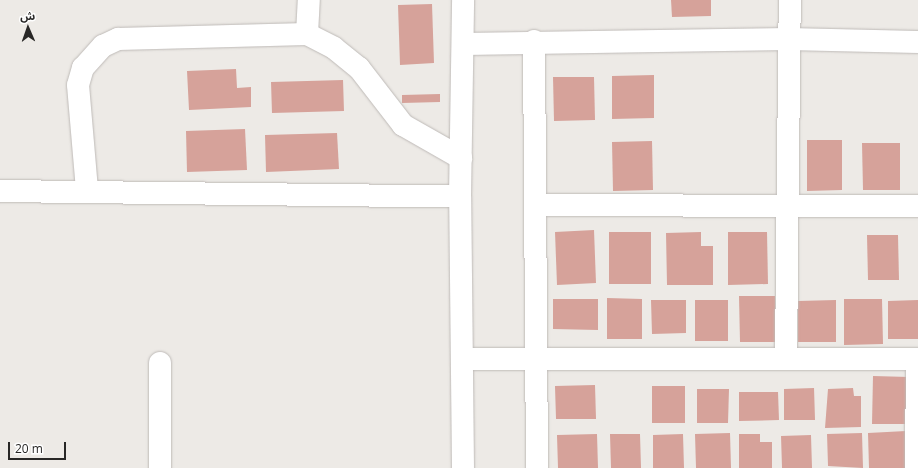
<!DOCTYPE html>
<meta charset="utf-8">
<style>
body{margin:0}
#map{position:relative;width:918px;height:468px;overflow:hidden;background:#edeae6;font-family:"Open Sans","Noto Sans Arabic",sans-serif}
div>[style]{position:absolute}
.building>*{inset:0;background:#d6a29a}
.roads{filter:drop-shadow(0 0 1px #bebab7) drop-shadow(0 0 1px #bebab7)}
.minor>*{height:22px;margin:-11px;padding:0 11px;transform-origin:11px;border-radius:11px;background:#fff}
span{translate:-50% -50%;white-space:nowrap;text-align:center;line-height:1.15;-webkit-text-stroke:3px #fff;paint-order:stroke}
.north{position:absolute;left:8px;top:8px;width:40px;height:40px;-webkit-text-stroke:3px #fff;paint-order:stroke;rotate:358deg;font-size:11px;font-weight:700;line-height:16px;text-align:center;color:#282726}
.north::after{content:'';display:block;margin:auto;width:14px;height:18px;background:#282726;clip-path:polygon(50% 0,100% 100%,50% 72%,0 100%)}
.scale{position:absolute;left:8px;top:442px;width:58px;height:18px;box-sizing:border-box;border:2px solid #282726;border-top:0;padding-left:5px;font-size:12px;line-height:14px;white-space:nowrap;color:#282726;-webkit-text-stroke:3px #fff;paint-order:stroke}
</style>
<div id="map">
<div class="building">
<i style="clip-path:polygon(671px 0,711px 0,711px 16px,672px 17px)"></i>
<i style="clip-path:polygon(432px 4px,434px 63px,400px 65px,398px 5px)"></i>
<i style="clip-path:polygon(236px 69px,237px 88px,251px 87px,251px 107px,189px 110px,187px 71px)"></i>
<i style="clip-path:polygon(654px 75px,654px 118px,612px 119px,612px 76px)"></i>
<i style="clip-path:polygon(553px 77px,594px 77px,595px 120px,554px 121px)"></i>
<i style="clip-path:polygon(343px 80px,344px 111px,272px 113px,271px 82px)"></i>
<i style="clip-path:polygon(440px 94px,440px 102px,402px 103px,402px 95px)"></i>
<i style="clip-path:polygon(245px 129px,247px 170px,187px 172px,186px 131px)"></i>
<i style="clip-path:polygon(337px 133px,339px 169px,266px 172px,265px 135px)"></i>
<i style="clip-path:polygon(807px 140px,842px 140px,842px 190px,807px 191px)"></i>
<i style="clip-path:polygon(652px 141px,653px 190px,613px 191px,612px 142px)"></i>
<i style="clip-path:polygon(862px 143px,900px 143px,900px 190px,863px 190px)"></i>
<i style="clip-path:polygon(594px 230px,596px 283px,557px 285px,555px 232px)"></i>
<i style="clip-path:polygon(609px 232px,651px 232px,651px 284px,609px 284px)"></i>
<i style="clip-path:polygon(701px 232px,701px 246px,713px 246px,713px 285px,667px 285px,666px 233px)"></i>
<i style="clip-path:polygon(728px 232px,767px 232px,768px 284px,728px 285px)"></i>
<i style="clip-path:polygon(867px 235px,898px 235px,899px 280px,868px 280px)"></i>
<i style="clip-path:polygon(739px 296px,775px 296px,776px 342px,740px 342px)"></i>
<i style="clip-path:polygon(607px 298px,642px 299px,642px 339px,607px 339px)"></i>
<i style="clip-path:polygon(553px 299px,598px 299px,598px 330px,553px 329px)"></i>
<i style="clip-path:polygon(844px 299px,882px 299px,883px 344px,844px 345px)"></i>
<i style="clip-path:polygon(651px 300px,686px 300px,686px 333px,652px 334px)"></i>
<i style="clip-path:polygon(695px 300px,728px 300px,728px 341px,695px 341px)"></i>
<i style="clip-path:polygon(836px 300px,836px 342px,798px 342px,798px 301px)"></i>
<i style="clip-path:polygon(918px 300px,918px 339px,888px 339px,888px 301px)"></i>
<i style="clip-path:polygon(873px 376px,909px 377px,908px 424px,872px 424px)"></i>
<i style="clip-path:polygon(595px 385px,596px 419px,556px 419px,555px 386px)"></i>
<i style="clip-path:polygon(652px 386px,685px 386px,685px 423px,652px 423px)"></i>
<i style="clip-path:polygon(814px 388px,815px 420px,784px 420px,784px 389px)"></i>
<i style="clip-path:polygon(853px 388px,854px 396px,861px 396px,861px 427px,825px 428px,828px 389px)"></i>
<i style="clip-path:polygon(697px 389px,729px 389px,728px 423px,697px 423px)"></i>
<i style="clip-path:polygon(739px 392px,778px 392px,779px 420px,739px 421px)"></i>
<i style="clip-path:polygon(906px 431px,908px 468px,869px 468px,868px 433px)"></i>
<i style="clip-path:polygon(730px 433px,731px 468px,696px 468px,695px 434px)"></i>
<i style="clip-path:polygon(862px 433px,863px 468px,828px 466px,827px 434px)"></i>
<i style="clip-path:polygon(597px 434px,598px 468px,558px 468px,557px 435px)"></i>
<i style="clip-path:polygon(610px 434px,640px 434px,641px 468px,611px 468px)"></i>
<i style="clip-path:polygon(683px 434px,684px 468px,653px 468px,653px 435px)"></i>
<i style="clip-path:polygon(739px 434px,760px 434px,760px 442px,772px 442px,772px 468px,739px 468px)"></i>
<i style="clip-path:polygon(811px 435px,812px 468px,782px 468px,781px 436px)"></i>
</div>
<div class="roads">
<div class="minor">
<i style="left:307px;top:34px;width:30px;rotate:27deg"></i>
<i style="left:334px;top:48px;width:32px;rotate:39deg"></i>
<i style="left:359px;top:68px;width:72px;rotate:52.3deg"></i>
<i style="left:403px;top:125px;width:67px;rotate:29.6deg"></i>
<i style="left:534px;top:41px;width:427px;rotate:89.6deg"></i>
<i style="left:464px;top:44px;width:324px;rotate:-0.9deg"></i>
<i style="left:788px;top:39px;width:130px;rotate:1.3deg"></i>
<i style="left:87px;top:190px;width:105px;rotate:-94.9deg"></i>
<i style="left:78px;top:85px;width:18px;rotate:-74deg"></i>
<i style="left:83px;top:68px;width:30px;rotate:-48deg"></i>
<i style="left:103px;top:46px;width:17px;rotate:-25deg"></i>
<i style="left:118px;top:39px;width:189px;rotate:-1.5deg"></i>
<i style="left:307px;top:34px;width:34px;rotate:-87deg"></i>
<i style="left:0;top:191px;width:460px;rotate:0.7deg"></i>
<i style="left:537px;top:205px;width:381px;rotate:0.2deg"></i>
<i style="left:463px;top:359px;width:455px"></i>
<i style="left:786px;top:359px;width:359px;rotate:-89.4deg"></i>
<i style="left:160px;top:363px;width:105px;rotate:90deg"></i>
<i style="left:463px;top:468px;width:271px;rotate:-90.6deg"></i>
<i style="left:460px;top:197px;width:197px;rotate:-89.1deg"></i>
<i style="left:916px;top:468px;width:109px;rotate:-89.5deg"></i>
</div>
</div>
<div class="north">ش</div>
<div class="scale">20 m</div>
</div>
